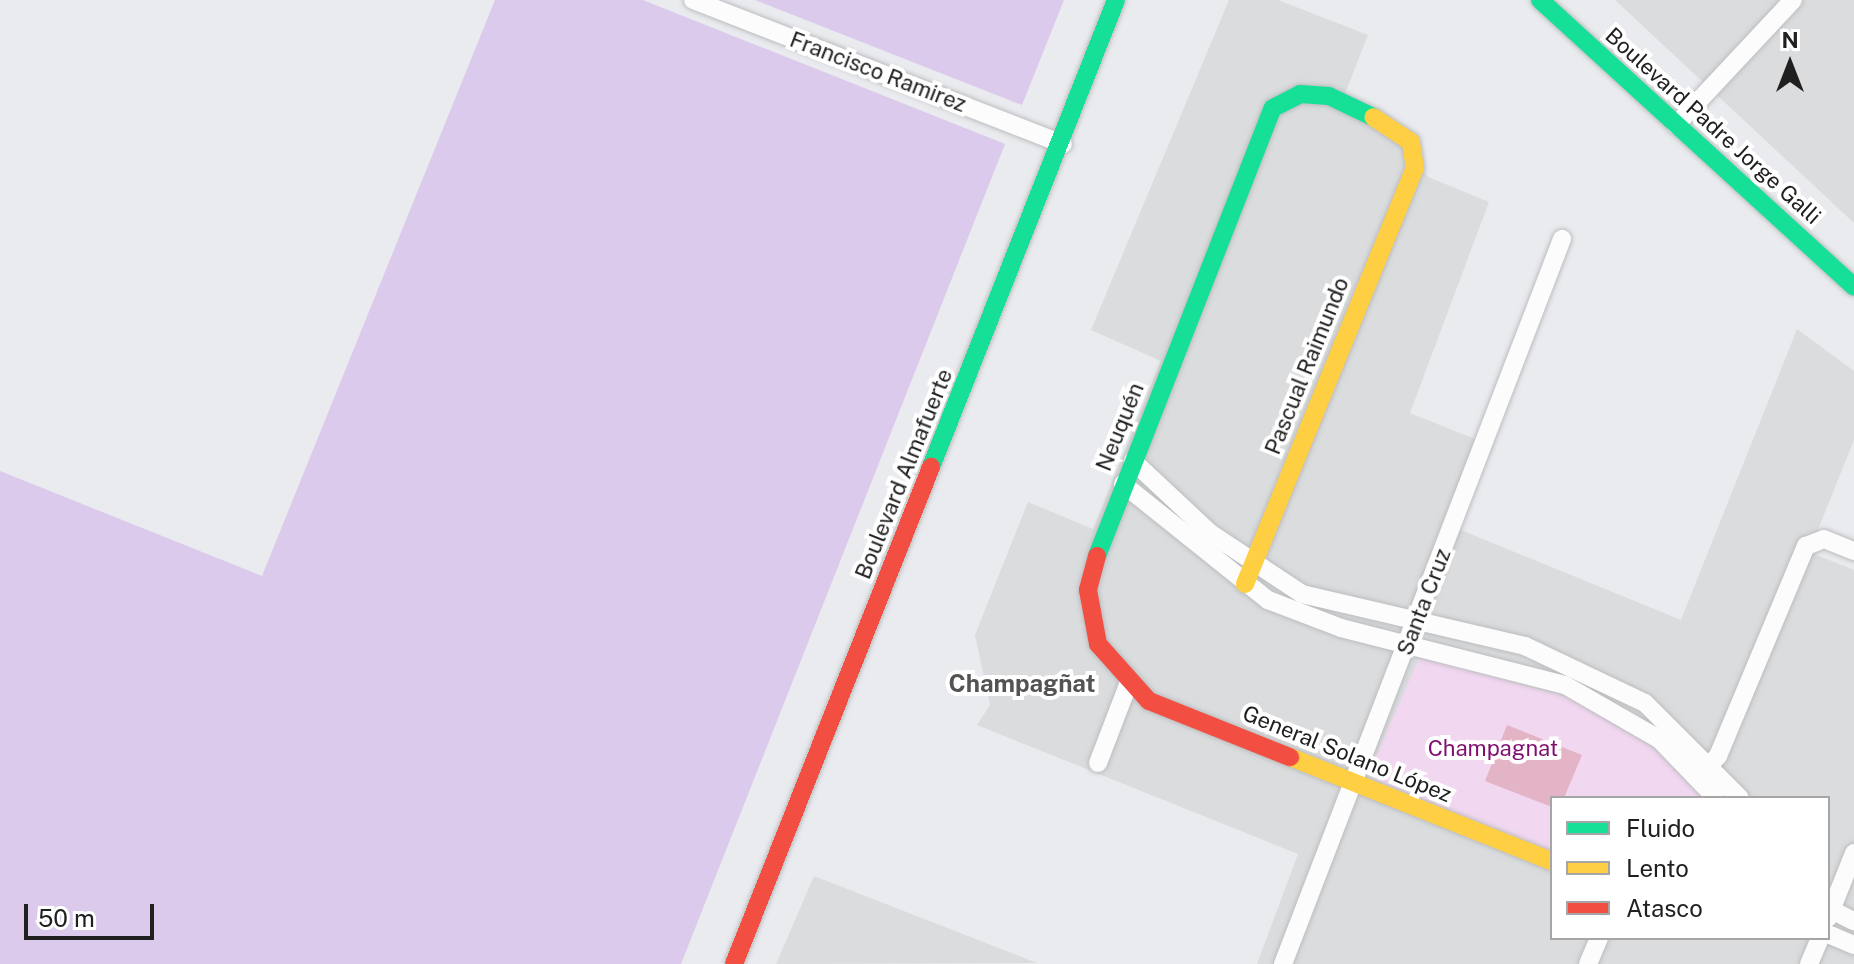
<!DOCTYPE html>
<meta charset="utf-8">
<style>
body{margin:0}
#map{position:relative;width:1854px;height:964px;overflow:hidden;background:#e9ebef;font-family:"Public Sans",sans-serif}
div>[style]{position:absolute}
.residential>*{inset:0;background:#dadcde}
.grass>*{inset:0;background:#dbcaec}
.park>*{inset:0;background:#f2d7f1}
.pitch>*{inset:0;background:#e3b4c6}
.roads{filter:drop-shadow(0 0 2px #bcbdbf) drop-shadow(0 0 2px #bcbdbf)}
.street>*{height:18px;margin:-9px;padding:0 9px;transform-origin:9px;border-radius:9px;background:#fcfcfd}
.fast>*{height:18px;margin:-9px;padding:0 9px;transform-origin:9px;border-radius:9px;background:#16e098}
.slow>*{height:18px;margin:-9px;padding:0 9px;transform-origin:9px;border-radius:9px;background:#ffcf43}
.jam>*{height:18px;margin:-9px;padding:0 9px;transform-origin:9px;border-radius:9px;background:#f24e42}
span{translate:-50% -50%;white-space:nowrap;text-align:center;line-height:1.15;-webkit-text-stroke:8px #fff;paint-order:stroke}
.street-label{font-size:22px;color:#202020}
.park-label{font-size:22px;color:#7f0e6f}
.neighbourhood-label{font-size:24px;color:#535353;font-weight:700}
.legend{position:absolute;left:1550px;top:796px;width:280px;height:144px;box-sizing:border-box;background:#fff;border:2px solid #a6a6a6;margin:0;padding:10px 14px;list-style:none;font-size:24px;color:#202020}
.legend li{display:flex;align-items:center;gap:16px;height:40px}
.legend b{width:40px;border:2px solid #a6a6a6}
.north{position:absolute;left:1750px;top:24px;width:80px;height:80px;-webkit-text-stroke:6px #fff;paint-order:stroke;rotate:0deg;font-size:22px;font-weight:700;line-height:32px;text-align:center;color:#202020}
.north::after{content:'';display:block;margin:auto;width:28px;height:36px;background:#202020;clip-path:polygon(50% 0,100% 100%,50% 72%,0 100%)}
.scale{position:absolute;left:24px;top:904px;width:130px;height:36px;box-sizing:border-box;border:4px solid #202020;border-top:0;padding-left:10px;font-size:24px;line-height:28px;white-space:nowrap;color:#202020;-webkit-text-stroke:6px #fff;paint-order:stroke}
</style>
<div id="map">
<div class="residential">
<i style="clip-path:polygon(evenodd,1229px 0,1278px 0,1368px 35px,1339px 109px,1407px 147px,1428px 177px,1489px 202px,1410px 413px,1480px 441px,1446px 524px,1681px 620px,1797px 329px,1854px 371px,1854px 440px,1809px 552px,1854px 570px,1854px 964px,1257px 964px,1298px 854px,977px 725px,990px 705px,975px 635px,1028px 502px,1093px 529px,1161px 361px,1091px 330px,1229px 0,1552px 798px,1828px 798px,1828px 938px,1552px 938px,1552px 798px)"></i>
<i style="clip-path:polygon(1615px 0,1854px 0,1854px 223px)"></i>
<i style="clip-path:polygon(814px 876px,1037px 963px,776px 964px)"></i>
</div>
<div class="grass">
<i style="clip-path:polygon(495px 0,643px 0,1005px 144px,681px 964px,0 964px,0 471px,262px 576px)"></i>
<i style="clip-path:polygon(755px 0,1064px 0,1022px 105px)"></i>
</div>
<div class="park">
<i style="clip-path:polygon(1420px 656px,1585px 702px,1634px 730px,1708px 798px,1552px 798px,1552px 853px,1374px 779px,1372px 765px)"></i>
</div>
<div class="pitch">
<i style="clip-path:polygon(1507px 725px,1582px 755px,1564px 798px,1552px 798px,1552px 807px,1485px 781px)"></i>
</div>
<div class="roads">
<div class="street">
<i style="left:693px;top:0;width:397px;rotate:21.3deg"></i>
<i style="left:1676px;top:125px;width:171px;rotate:-46.9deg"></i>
<i style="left:1133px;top:461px;width:105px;rotate:43.1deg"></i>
<i style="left:1210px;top:533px;width:110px;rotate:33.5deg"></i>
<i style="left:1302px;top:594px;width:229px;rotate:13.1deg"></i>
<i style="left:1525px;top:646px;width:133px;rotate:25.4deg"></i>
<i style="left:1645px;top:703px;width:134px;rotate:45deg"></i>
<i style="left:1123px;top:484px;width:186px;rotate:38.7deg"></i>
<i style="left:1268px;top:600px;width:78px;rotate:21deg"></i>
<i style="left:1341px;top:628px;width:231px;rotate:14.3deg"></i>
<i style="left:1565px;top:685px;width:108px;rotate:29.9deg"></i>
<i style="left:1659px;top:739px;width:82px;rotate:46deg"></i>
<i style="left:1098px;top:763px;width:84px;rotate:-69deg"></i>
<i style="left:1704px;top:771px;width:21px;rotate:-47deg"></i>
<i style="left:1718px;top:756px;width:228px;rotate:-67.3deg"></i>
<i style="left:1806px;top:546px;width:19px;rotate:-21deg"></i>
<i style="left:1824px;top:539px;width:32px;rotate:22deg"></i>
<i style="left:1828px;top:908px;width:29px;rotate:27deg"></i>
<i style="left:1828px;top:918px;width:70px;rotate:-68.2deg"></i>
<i style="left:1828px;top:934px;width:28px;rotate:23deg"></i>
<i style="left:1283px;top:964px;width:777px;rotate:-68.95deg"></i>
<i style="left:1588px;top:964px;width:28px;rotate:-67deg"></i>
<i style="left:1809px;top:964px;width:28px;rotate:-67deg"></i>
</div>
<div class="fast">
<i style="left:1540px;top:0;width:425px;rotate:42.4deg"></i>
<i style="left:931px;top:467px;width:502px;rotate:-68.39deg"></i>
<i style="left:1097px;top:556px;width:481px;rotate:-68.6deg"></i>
<i style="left:1273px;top:108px;width:30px;rotate:-27deg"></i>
<i style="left:1300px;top:94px;width:29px;rotate:4deg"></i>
<i style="left:1329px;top:96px;width:49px;rotate:25.5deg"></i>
</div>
<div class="slow">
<i style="left:1245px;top:584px;width:449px;rotate:-67.8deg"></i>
<i style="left:1415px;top:168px;width:26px;rotate:-99deg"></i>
<i style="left:1411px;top:142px;width:45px;rotate:-146.7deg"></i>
<i style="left:1290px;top:757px;width:282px;rotate:21.7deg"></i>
</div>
<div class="jam">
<i style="left:1097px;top:556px;width:35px;rotate:105deg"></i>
<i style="left:1088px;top:590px;width:55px;rotate:79.5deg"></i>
<i style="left:1098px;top:644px;width:76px;rotate:48.2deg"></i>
<i style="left:1149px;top:701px;width:152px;rotate:21.7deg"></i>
<i style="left:734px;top:964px;width:535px;rotate:-68.38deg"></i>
</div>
</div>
<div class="street-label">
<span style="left:878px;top:72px;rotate:21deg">Francisco Ramirez</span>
<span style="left:1713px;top:126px;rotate:42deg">Boulevard Padre Jorge Galli</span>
<span style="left:1307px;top:366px;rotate:-68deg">Pascual Raimundo</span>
<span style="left:1120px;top:427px;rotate:-68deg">Neuquén</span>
<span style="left:904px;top:474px;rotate:-68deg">Boulevard Almafuerte</span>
<span style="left:1424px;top:602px;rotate:-69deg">Santa Cruz</span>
<span style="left:1347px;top:754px;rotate:22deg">General Solano López</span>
</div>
<div class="park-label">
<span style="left:1493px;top:749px">Champagnat</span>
</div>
<div class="neighbourhood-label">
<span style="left:1022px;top:684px">Champagñat</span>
</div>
<ul class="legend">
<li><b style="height:10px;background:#16e098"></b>Fluido</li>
<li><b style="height:10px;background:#ffcf43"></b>Lento</li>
<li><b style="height:10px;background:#f24e42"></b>Atasco</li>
</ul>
<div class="north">N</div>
<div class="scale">50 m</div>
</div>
